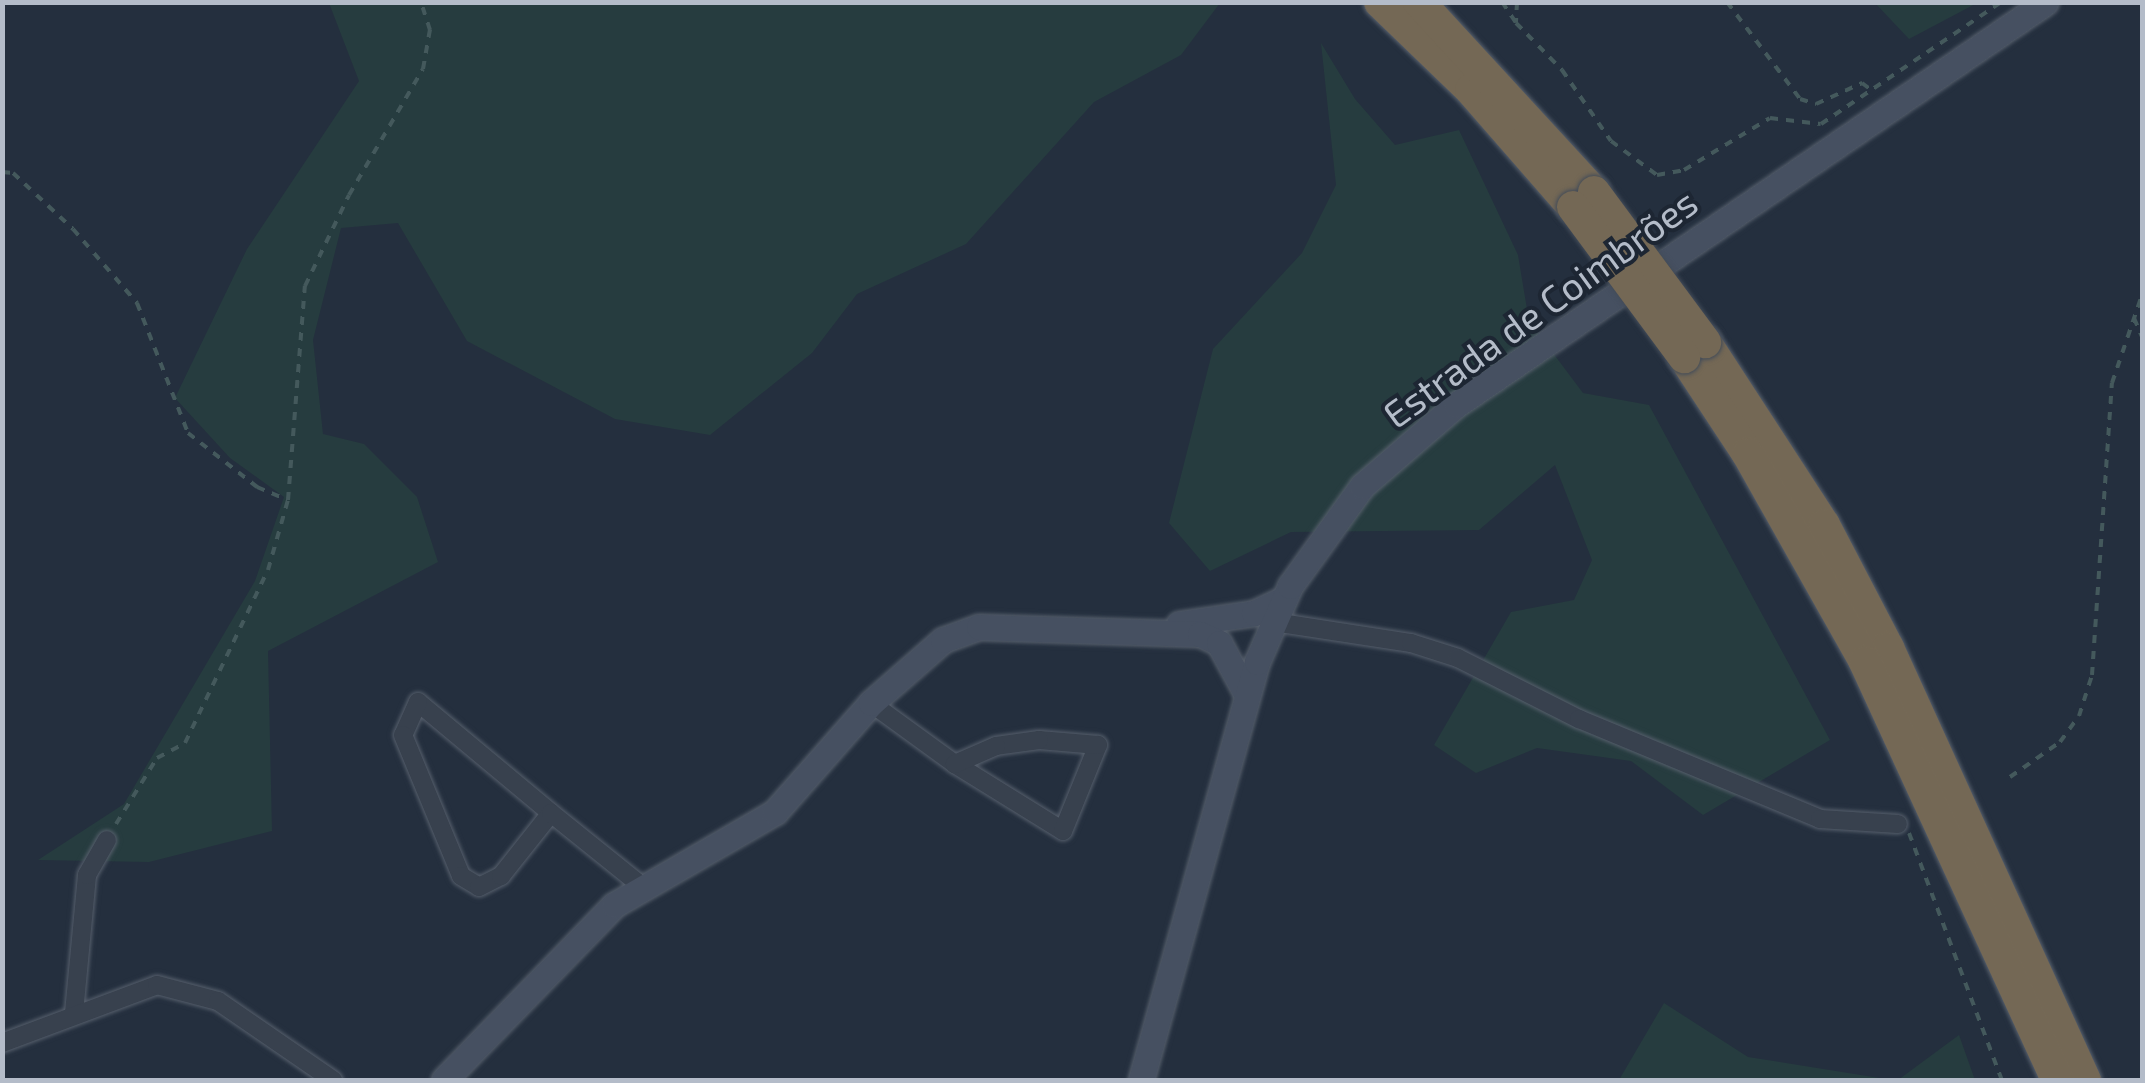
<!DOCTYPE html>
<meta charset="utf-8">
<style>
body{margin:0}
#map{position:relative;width:2145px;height:1083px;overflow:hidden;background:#242f3e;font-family:"Exo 2",sans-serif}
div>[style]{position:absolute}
.green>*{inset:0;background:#263c3f}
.path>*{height:4px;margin-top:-2px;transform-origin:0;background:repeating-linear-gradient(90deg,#44595c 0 8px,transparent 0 16px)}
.roads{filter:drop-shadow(0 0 2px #565f6c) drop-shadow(0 0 2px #565f6c)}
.street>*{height:18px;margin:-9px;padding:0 9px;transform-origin:9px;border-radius:9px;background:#38414e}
.secondary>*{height:25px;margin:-12.5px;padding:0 12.5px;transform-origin:12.5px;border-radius:12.5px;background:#465061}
.highway>*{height:32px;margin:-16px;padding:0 16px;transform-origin:16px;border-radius:16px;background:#746855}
.bridges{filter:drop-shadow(0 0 2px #434c59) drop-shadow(0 0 2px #434c59)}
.highway-bridge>*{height:32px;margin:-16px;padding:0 16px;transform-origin:16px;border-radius:16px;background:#746855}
span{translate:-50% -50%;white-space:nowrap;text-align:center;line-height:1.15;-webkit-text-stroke:8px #1d2633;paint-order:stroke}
.street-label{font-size:38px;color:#b4bcc9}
.frame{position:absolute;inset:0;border:5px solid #b4bcc9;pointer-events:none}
</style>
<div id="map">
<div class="green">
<i style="clip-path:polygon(329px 3px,1220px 3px,1181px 55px,1094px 102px,966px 244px,857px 294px,812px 353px,710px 435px,615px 419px,467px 341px,398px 223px,341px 228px,313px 340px,323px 434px,364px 444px,417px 497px,438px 562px,268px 651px,272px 831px,149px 862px,38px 860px,124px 804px,255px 581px,284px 497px,230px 458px,175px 398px,247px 249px,359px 81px)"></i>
<i style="clip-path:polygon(1875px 3px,1977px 3px,1909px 39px)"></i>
<i style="clip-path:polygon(1321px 43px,1355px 99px,1395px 145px,1459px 130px,1518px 255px,1529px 321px,1583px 393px,1649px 405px,1830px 740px,1703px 815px,1631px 761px,1537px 748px,1476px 773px,1434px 745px,1511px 612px,1574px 600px,1592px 560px,1555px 465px,1479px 530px,1291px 532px,1210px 571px,1169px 523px,1213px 349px,1302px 253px,1336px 185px)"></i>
<i style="clip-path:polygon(1664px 1003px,1748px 1057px,1892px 1080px,1619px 1080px)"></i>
<i style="clip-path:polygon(1959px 1035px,1975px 1080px,1898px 1080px)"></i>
</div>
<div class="path">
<i style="left:1502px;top:2px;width:25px;rotate:56deg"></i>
<i style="left:1517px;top:2px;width:21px;rotate:93deg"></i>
<i style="left:1516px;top:23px;width:66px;rotate:45.6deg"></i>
<i style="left:1562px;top:70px;width:86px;rotate:55.4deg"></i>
<i style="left:1611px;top:141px;width:57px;rotate:36.5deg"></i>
<i style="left:1657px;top:175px;width:27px;rotate:-10deg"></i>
<i style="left:1684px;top:170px;width:100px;rotate:-31.2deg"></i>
<i style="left:1770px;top:118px;width:51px;rotate:6.7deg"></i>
<i style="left:1821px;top:124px;width:217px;rotate:-34.1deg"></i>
<i style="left:1727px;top:2px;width:121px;rotate:53deg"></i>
<i style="left:1800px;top:99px;width:17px;rotate:17deg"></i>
<i style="left:1816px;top:104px;width:51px;rotate:-24.5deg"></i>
<i style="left:1862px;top:83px;width:10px;rotate:37deg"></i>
<i style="left:2px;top:172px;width:11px;rotate:5deg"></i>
<i style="left:13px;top:173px;width:82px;rotate:43deg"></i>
<i style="left:73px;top:229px;width:98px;rotate:49.1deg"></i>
<i style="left:137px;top:303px;width:140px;rotate:68.6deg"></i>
<i style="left:188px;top:433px;width:88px;rotate:38deg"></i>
<i style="left:257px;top:487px;width:33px;rotate:23deg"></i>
<i style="left:2134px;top:318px;width:21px;rotate:67deg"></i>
<i style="left:2010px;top:777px;width:61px;rotate:-35deg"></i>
<i style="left:2060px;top:742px;width:32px;rotate:-54deg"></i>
<i style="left:2079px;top:716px;width:43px;rotate:-72.4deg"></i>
<i style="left:2092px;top:675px;width:293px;rotate:-86.1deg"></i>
<i style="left:2112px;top:383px;width:93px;rotate:-71.2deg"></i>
<i style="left:116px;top:824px;width:78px;rotate:-58.2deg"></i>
<i style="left:157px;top:758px;width:32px;rotate:-28deg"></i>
<i style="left:185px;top:743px;width:192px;rotate:-64.4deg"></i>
<i style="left:268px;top:570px;width:73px;rotate:-74.1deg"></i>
<i style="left:288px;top:500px;width:215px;rotate:-85.5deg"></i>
<i style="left:305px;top:286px;width:101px;rotate:-64.2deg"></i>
<i style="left:349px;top:195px;width:146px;rotate:-59.6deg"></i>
<i style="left:423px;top:69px;width:40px;rotate:-80deg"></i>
<i style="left:430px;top:30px;width:29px;rotate:-108deg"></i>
<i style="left:1909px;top:833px;width:264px;rotate:69.4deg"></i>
</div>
<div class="roads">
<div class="street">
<i style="left:1274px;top:622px;width:139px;rotate:8.7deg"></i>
<i style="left:1411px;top:643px;width:49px;rotate:17.7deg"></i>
<i style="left:1458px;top:658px;width:136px;rotate:26.8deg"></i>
<i style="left:1579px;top:719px;width:261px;rotate:22.5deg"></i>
<i style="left:1820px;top:819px;width:78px;rotate:3.7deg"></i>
<i style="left:871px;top:703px;width:104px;rotate:36deg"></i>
<i style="left:955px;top:764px;width:127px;rotate:31.8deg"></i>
<i style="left:1063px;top:831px;width:93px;rotate:-67.9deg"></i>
<i style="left:1098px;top:745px;width:59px;rotate:-175.2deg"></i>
<i style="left:1039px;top:740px;width:43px;rotate:172.1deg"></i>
<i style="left:996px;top:746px;width:45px;rotate:156.3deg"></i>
<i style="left:551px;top:813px;width:173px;rotate:-140.2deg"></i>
<i style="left:418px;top:702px;width:36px;rotate:114deg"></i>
<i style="left:403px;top:735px;width:152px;rotate:67.6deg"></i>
<i style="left:461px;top:876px;width:21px;rotate:31deg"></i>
<i style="left:479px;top:887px;width:25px;rotate:-27deg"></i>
<i style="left:501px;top:876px;width:80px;rotate:-51.6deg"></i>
<i style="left:551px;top:813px;width:118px;rotate:38.8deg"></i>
<i style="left:74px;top:1013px;width:139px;rotate:-84.6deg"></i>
<i style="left:87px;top:875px;width:40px;rotate:-60.3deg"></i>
<i style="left:2px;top:1043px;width:165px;rotate:-20.5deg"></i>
<i style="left:157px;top:985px;width:63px;rotate:14.7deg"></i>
<i style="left:218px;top:1001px;width:140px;rotate:34.5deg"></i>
</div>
<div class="secondary">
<i style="left:1179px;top:624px;width:76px;rotate:-8.3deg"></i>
<i style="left:1254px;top:613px;width:33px;rotate:-25deg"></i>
<i style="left:444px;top:1080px;width:244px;rotate:-45.8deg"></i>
<i style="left:614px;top:905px;width:186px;rotate:-30deg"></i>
<i style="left:775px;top:812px;width:145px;rotate:-48.6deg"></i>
<i style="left:871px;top:703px;width:96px;rotate:-41.2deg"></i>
<i style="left:943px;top:640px;width:38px;rotate:-20deg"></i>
<i style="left:979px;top:627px;width:221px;rotate:1.8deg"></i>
<i style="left:1200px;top:634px;width:21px;rotate:25deg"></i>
<i style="left:1219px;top:643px;width:59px;rotate:61.7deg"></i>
<i style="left:1141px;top:1080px;width:434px;rotate:-74.5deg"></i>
<i style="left:1257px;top:662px;width:83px;rotate:-66.5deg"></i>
<i style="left:1290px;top:586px;width:123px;rotate:-54.2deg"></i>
<i style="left:1362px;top:486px;width:124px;rotate:-40.8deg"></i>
<i style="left:1456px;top:405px;width:714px;rotate:-34.34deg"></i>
</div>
<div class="highway">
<i style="left:1380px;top:2px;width:127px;rotate:44deg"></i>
<i style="left:1471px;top:90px;width:155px;rotate:48.9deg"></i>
<i style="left:1419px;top:2px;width:258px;rotate:47.4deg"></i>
<i style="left:1705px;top:342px;width:218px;rotate:57deg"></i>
<i style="left:1824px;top:525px;width:139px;rotate:62.5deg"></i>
<i style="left:1888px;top:648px;width:475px;rotate:65.5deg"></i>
<i style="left:1684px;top:357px;width:116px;rotate:56.6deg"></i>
<i style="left:1748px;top:454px;width:239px;rotate:60.6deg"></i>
<i style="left:1865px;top:662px;width:460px;rotate:65.3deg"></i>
</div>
</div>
<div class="bridges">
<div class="highway-bridge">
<i style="left:1594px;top:192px;width:187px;rotate:53.5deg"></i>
<i style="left:1573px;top:207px;width:187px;rotate:53.5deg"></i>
</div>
</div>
<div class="street-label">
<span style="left:1540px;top:308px;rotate:-36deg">Estrada de Coimbrões</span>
</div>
<div class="frame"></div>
</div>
